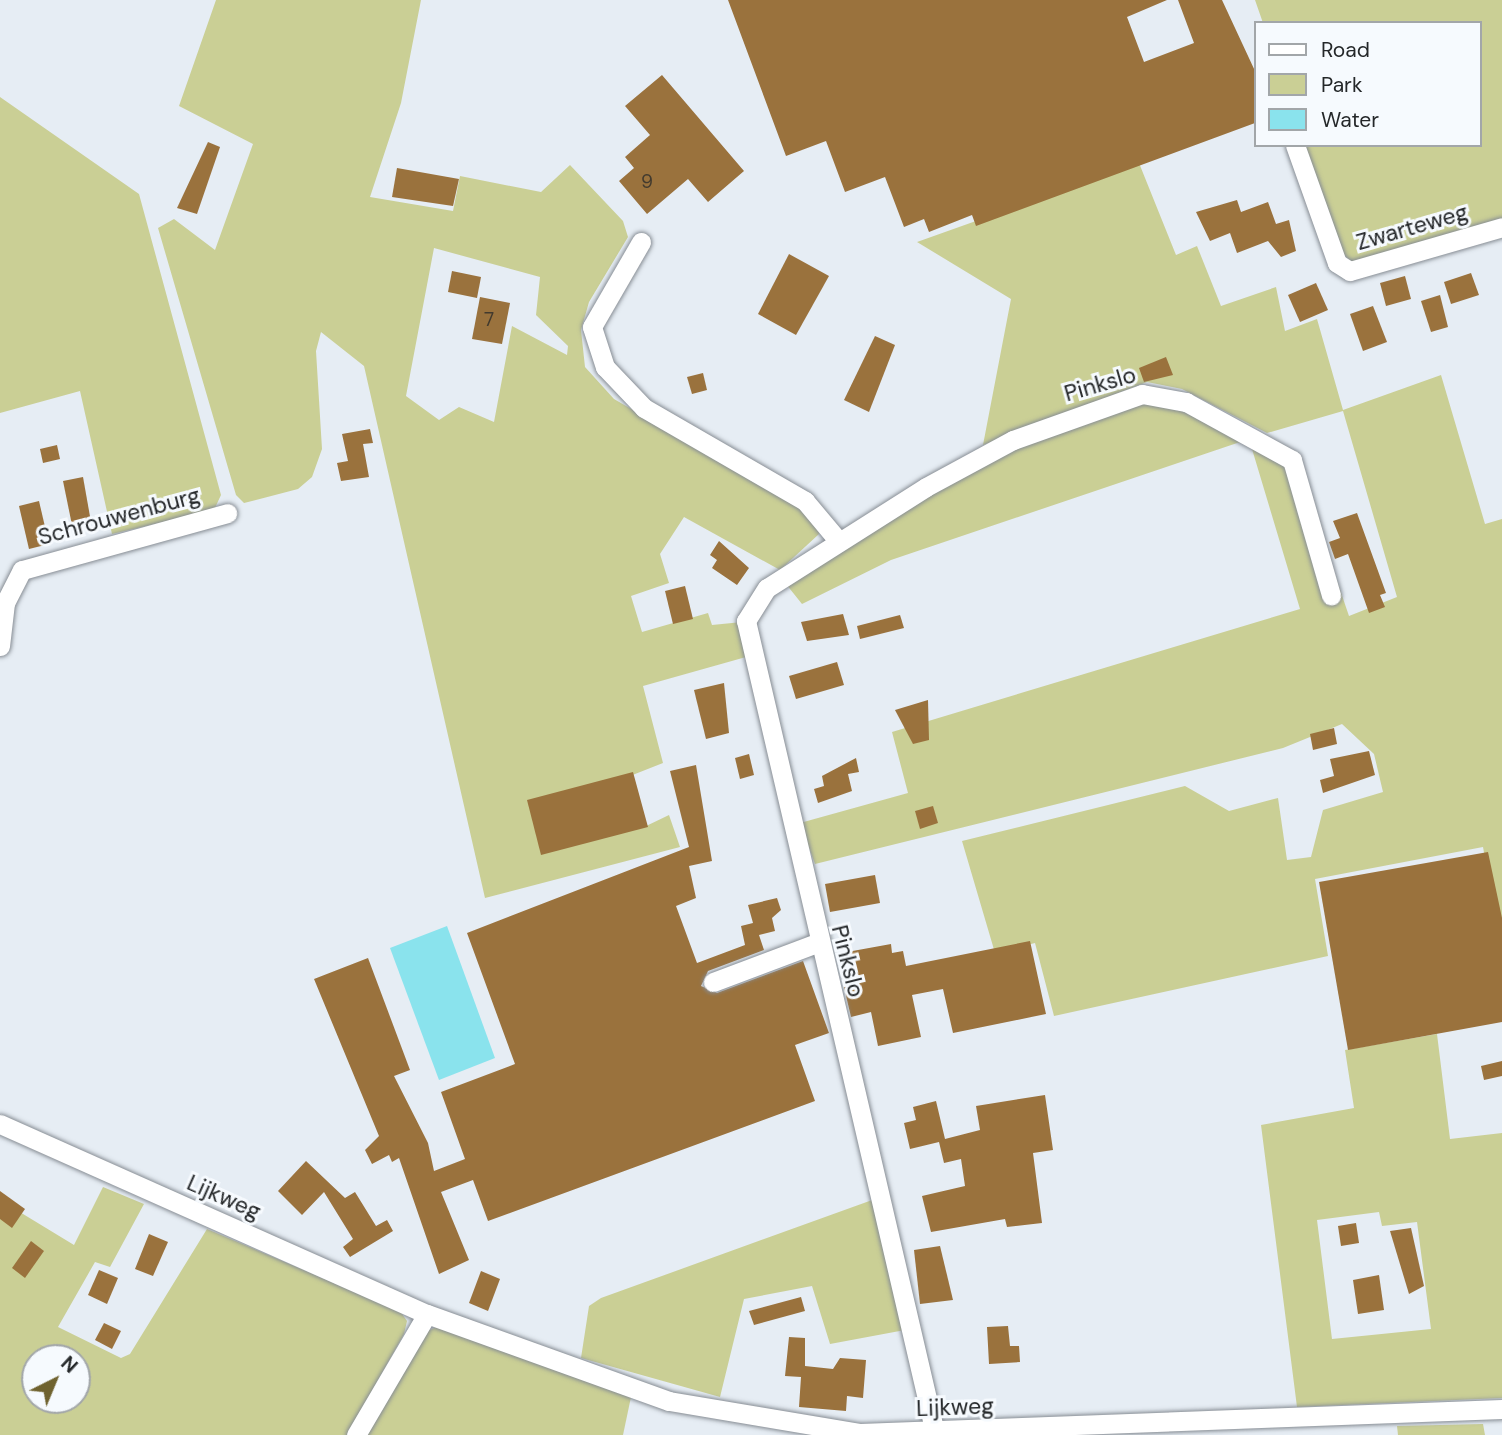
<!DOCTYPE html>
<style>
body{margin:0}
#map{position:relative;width:1502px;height:1435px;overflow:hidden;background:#e6edf4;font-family:"DM Sans",sans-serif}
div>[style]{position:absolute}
.green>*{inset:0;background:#cacf95}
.water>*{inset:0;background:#8ae3ed}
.building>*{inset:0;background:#9a723d}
.roads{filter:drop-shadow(0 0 2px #878d94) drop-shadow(0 0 2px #878d94)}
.minor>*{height:19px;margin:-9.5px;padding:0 9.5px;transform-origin:9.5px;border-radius:9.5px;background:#fff}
span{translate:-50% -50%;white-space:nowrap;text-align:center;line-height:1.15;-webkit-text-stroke:6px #f6fafe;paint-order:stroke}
.number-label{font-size:19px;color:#423a2e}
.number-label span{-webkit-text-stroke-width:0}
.street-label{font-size:23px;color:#242729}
.legend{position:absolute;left:1254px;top:21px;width:228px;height:126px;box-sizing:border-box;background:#f6fafe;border:2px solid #a2a6a9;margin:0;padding:9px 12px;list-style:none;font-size:21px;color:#242729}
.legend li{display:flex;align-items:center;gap:14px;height:35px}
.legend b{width:35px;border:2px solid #a2a6a9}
.north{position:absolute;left:21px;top:1344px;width:70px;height:70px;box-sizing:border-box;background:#f6fafe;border:2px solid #a2a6a9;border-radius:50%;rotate:43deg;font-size:19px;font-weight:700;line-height:28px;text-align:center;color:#242729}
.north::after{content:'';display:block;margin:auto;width:24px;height:32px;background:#6f622f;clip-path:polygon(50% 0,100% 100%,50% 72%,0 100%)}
</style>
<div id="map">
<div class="green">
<i style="clip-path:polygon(evenodd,216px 0,421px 0,401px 103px,370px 197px,453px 211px,460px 176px,541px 192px,570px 165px,623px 221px,628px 237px,589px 302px,581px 330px,585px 367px,614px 399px,817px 517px,819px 534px,780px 570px,684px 517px,660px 554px,669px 583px,631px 596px,642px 632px,708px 613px,712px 625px,742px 622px,746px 657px,643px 686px,663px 763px,630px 776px,642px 828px,669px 815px,680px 847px,485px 898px,364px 366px,321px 332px,316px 351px,322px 449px,312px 477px,298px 489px,244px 503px,236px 495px,158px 228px,174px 219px,215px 250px,253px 144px,179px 106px,216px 0,434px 248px,540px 277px,536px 315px,568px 346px,567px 355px,512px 326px,494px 422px,459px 407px,439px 420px,406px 396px,434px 248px)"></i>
<i style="clip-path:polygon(1255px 0,1502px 0,1502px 219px,1352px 262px,1341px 252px,1305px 145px,1479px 145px,1479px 23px,1263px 23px)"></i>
<i style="clip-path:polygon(0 97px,139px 194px,221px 495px,214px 510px,112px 534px,80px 391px,0 413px)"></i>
<i style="clip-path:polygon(1139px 163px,1176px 255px,1197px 246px,1221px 306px,1276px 287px,1285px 331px,1317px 319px,1343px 410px,1441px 375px,1485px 524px,1502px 519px,1502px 953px,1483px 847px,1315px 879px,1328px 956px,1054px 1016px,1035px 943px,995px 953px,962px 841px,1185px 786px,1229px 811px,1278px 798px,1287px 860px,1311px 857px,1323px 810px,1383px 792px,1374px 754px,1342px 724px,1283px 748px,815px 864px,800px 823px,908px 793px,892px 732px,1300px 609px,1249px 439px,891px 560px,802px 604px,786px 584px,927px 491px,1030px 436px,1132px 402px,1166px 398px,1210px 417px,1284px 457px,1301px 475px,1349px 616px,1397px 597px,1343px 411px,1267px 433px,1182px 389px,1147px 382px,983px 445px,1011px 299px,917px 242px)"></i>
<i style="clip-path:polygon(evenodd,1437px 1034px,1450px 1139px,1502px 1133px,1502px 1398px,1297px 1407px,1261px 1125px,1354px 1108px,1345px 1050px,1437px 1034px,1379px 1212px,1382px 1226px,1417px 1222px,1431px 1329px,1332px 1339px,1317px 1220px,1379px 1212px)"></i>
<i style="clip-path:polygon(evenodd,103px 1187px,144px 1204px,110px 1267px,95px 1262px,58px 1327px,121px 1358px,130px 1354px,207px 1229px,400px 1311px,407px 1321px,404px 1334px,347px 1435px,0 1435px,0 1200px,74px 1245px,103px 1187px,35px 1358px,77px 1358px,77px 1400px,35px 1400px,35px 1358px)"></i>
<i style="clip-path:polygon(875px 1199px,905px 1330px,830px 1344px,812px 1286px,744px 1299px,720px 1397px,581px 1358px,589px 1306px,601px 1298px)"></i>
<i style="clip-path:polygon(439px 1326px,631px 1397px,623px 1435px,366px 1435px,425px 1332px)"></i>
<i style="clip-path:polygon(1483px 1424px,1485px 1435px,1398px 1435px,1397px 1426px)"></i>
</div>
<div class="water">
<i style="clip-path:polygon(447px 926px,495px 1058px,439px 1080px,390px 948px)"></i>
</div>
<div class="building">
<i style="clip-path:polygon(728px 0,1167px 0,1127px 17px,1144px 62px,1194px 43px,1178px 0,1222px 0,1255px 71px,1255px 123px,976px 226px,972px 215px,929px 232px,924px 219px,904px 227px,885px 177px,845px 192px,826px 141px,786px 156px)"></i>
<i style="clip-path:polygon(662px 75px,744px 171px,708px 202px,688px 179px,647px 214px,619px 181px,634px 168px,625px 157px,650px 135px,625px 106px)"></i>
<i style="clip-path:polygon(208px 142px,220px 147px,197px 214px,177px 208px)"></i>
<i style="clip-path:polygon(397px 168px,459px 179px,453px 206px,392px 197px)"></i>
<i style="clip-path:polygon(1237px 200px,1241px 212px,1268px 202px,1276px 224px,1289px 220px,1296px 251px,1281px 257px,1268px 241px,1237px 253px,1230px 233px,1210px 241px,1196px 212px)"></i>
<i style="clip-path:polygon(789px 254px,829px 276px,796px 335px,758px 314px)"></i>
<i style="clip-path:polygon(452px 271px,481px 277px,477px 298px,448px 292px)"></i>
<i style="clip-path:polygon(1471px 273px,1479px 295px,1451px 304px,1444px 282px)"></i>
<i style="clip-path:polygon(1405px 276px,1411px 299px,1386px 306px,1380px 283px)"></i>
<i style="clip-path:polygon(1316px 283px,1328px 310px,1300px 322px,1288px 295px)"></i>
<i style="clip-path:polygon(1440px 295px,1448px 327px,1431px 332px,1421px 301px)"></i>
<i style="clip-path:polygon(480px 297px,510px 303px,502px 344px,472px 339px)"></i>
<i style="clip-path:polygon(1373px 306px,1387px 342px,1363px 351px,1350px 314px)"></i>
<i style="clip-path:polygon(875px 336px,895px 345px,869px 412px,844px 400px)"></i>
<i style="clip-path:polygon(1166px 357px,1173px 375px,1144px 382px,1139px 368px)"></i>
<i style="clip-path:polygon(703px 373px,707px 390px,692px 394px,687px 377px)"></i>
<i style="clip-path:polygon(370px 429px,373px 443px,363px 444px,369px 477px,341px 481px,337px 463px,348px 461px,342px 434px)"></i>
<i style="clip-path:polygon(57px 445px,60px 459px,43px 463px,40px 449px)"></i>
<i style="clip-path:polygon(83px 477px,91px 522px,72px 525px,63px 481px)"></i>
<i style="clip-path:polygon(39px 501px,49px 544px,29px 549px,19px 506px)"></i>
<i style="clip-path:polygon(1357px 513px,1386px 593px,1380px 595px,1385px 607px,1369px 613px,1348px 554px,1335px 559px,1329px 542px,1340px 538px,1333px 521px)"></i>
<i style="clip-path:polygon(719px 541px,749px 568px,737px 585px,712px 568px,717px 560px,710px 555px)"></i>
<i style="clip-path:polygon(685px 586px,693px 619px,673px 624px,665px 591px)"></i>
<i style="clip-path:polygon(843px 614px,849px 635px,807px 641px,801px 622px)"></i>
<i style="clip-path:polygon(900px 615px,904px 628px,860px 639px,857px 626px)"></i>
<i style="clip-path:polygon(837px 662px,844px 685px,796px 699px,789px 676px)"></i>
<i style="clip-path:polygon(724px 683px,729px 733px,706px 739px,694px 690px)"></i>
<i style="clip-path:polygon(928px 700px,929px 740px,913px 744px,895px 710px)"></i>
<i style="clip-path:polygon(1334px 728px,1337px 744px,1313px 750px,1310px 734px)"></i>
<i style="clip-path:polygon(1369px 751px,1375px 775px,1323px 793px,1320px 780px,1334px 776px,1330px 759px)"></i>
<i style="clip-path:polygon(749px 754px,754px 775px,740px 779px,735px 758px)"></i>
<i style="clip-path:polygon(856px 758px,859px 772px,848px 774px,852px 791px,818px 803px,814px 789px,824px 786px,822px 776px)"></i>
<i style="clip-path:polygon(696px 765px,712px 861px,689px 866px,696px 898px,676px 906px,697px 963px,745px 945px,741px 926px,753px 923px,748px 905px,777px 898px,781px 910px,772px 918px,775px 931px,759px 935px,764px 950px,708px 971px,701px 986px,717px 993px,803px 961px,829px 1033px,795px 1045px,815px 1101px,488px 1221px,473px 1180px,441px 1192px,469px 1260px,439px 1274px,399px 1158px,392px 1162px,389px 1155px,372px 1164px,365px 1150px,379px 1136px,314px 979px,368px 958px,410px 1070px,394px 1076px,428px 1143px,434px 1171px,465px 1159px,441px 1092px,515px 1064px,467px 933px,689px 847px,670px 771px)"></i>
<i style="clip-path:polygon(633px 772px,648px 827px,541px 855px,527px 800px)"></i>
<i style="clip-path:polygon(933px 806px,938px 823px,920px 829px,915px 811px)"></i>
<i style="clip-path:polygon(1488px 852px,1502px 918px,1502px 1022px,1348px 1050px,1319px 882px)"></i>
<i style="clip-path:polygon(875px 875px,880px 903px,830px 912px,825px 884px)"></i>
<i style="clip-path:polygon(1030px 941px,1046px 1014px,953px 1033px,943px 989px,912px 995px,921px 1037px,878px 1046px,871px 1012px,851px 1017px,843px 983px,862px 978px,836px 954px,891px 944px,892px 953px,903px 951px,906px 966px)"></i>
<i style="clip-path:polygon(1502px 1061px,1502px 1076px,1484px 1080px,1481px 1066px)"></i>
<i style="clip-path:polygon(1045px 1095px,1053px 1150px,1033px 1153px,1042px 1223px,1007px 1227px,1005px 1219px,931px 1232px,922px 1196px,965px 1186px,961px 1159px,944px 1163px,939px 1142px,910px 1149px,904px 1123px,916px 1120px,913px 1107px,936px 1101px,945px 1139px,980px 1130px,976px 1106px)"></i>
<i style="clip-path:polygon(306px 1161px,345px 1198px,355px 1192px,376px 1226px,387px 1220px,393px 1231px,350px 1257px,343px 1247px,353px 1239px,324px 1192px,302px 1215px,278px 1191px)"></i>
<i style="clip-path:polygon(0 1191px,25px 1209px,12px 1228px,0 1219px)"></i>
<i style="clip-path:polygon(1356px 1223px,1359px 1243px,1341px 1246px,1338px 1226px)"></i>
<i style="clip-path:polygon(1411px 1228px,1424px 1286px,1409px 1294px,1390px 1231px)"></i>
<i style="clip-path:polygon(149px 1234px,168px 1242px,153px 1276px,135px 1269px)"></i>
<i style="clip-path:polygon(31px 1241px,44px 1251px,25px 1278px,12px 1268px)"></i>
<i style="clip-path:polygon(940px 1246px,953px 1300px,920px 1304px,914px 1250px)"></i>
<i style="clip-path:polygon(99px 1270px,118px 1278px,107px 1304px,88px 1295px)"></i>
<i style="clip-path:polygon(481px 1271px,500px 1279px,488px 1311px,469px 1303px)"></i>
<i style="clip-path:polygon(1379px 1275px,1384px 1310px,1358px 1314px,1353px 1280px)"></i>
<i style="clip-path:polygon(801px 1297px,805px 1311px,754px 1325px,749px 1311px)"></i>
<i style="clip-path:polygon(104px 1323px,121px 1331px,112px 1349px,95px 1340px)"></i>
<i style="clip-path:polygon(1008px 1326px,1010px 1346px,1019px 1346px,1020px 1362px,989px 1364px,987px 1327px)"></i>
<i style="clip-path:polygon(789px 1337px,805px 1338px,805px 1366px,833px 1369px,840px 1358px,866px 1360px,863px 1398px,847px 1396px,846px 1411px,799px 1407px,801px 1377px,785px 1376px)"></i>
</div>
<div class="roads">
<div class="minor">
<i style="left:1295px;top:145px;width:125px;rotate:70.4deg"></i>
<i style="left:1337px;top:263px;width:15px;rotate:32deg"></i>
<i style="left:1350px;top:271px;width:158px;rotate:-16.1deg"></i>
<i style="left:641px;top:242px;width:98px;rotate:120deg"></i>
<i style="left:592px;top:327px;width:42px;rotate:72deg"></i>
<i style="left:605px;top:367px;width:57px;rotate:46.4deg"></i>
<i style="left:644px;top:408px;width:186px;rotate:30deg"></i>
<i style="left:805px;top:501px;width:48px;rotate:50deg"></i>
<i style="left:0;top:646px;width:43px;rotate:-83.4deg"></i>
<i style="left:5px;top:603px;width:37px;rotate:-63deg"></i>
<i style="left:22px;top:570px;width:213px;rotate:-15.5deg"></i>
<i style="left:713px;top:982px;width:111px;rotate:-20.6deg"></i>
<i style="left:0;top:1124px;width:467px;rotate:24deg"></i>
<i style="left:427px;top:1314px;width:257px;rotate:19.8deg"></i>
<i style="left:669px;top:1401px;width:194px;rotate:9.5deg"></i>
<i style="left:860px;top:1433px;width:642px;rotate:-2.14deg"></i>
<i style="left:935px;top:1433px;width:834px;rotate:-103.1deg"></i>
<i style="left:746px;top:621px;width:39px;rotate:-58deg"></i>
<i style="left:767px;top:588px;width:188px;rotate:-32.4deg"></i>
<i style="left:926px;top:487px;width:99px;rotate:-28.4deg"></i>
<i style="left:1013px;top:440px;width:137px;rotate:-19.6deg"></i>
<i style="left:1142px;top:394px;width:45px;rotate:10.3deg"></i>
<i style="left:1186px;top:402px;width:121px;rotate:28.7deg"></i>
<i style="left:1292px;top:460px;width:141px;rotate:73.9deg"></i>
<i style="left:356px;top:1435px;width:140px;rotate:-59.6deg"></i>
</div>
</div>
<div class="number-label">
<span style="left:647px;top:182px">9</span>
<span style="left:489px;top:320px">7</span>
</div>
<div class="street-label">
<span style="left:1412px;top:227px;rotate:-16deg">Zwarteweg</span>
<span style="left:1100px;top:384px;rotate:-16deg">Pinkslo</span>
<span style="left:119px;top:516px;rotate:-15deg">Schrouwenburg</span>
<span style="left:848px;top:961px;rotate:76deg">Pinkslo</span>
<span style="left:224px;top:1197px;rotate:24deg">Lijkweg</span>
<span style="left:955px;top:1407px;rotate:-2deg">Lijkweg</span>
</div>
<ul class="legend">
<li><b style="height:9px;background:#fff"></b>Road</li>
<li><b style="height:19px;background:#cacf95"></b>Park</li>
<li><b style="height:19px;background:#8ae3ed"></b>Water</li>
</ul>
<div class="north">N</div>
</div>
